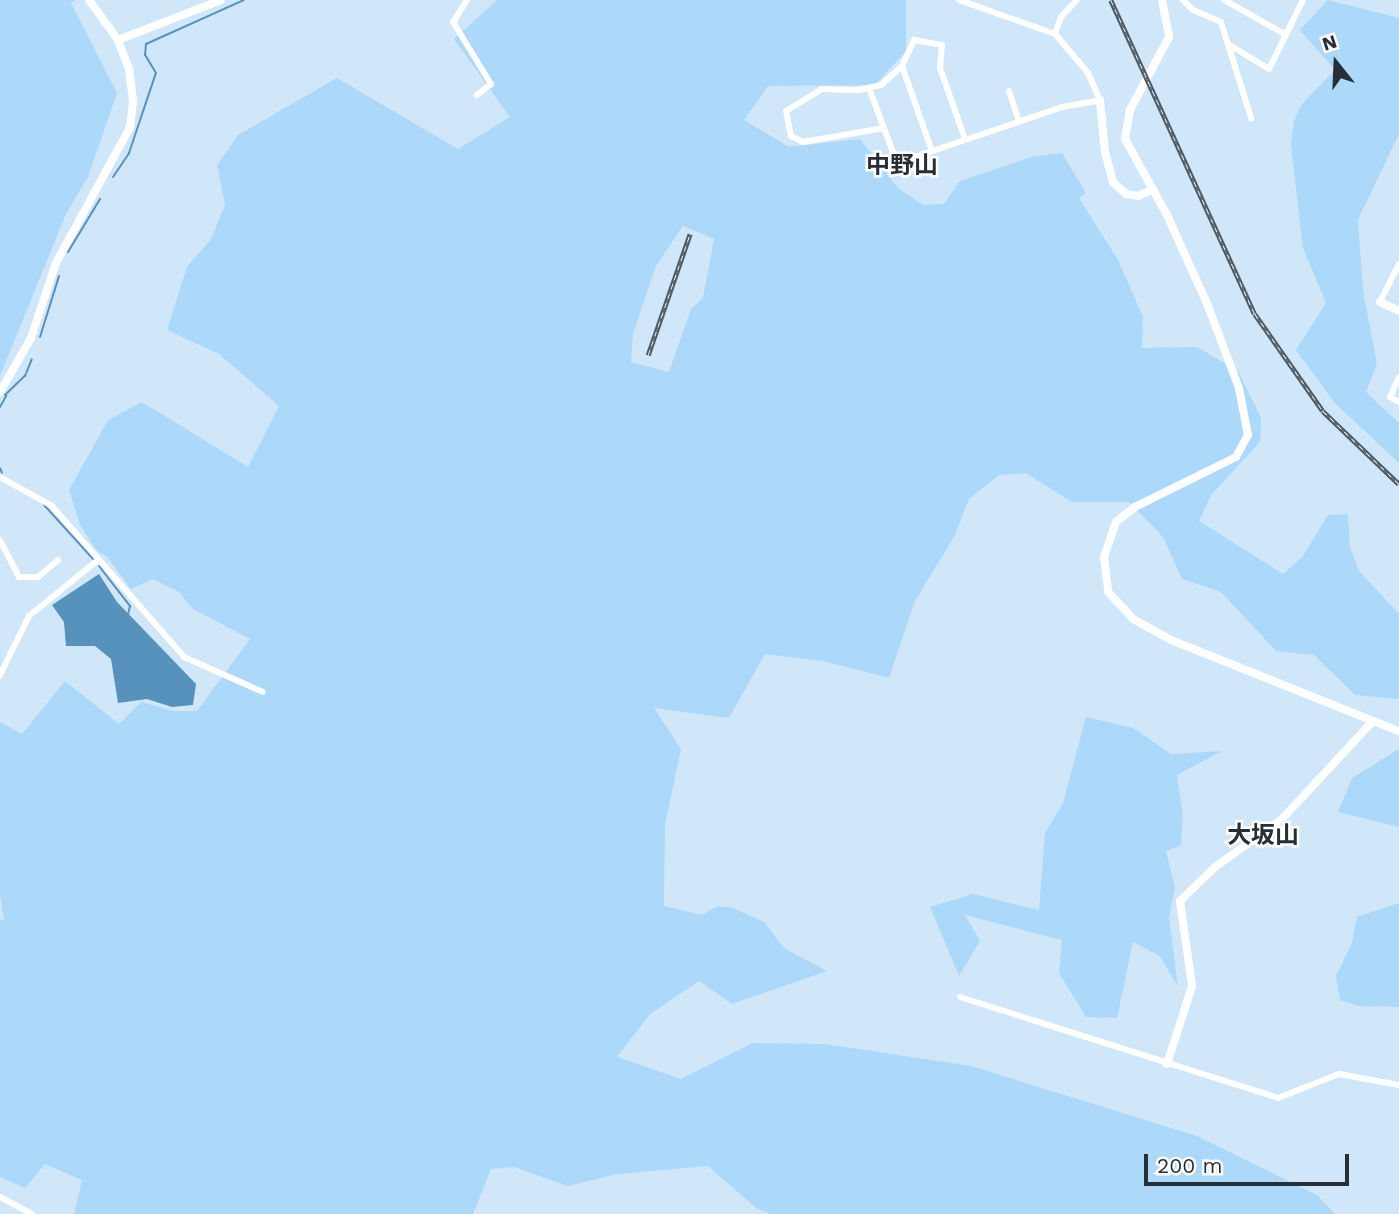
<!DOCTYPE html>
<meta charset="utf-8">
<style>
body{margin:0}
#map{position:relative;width:1399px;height:1214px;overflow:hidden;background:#d0e7fa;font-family:"Work Sans","Noto Sans JP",sans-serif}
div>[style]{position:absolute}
.green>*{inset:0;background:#acd8fa}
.water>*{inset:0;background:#5792bd}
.stream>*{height:2px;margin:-1px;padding:0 1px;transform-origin:1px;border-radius:1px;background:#5792bd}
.minor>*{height:6px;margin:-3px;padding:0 3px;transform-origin:3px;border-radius:3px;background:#fff}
.tertiary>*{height:8px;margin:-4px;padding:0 4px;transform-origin:4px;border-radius:4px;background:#fff}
.rail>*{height:4.5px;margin-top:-2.25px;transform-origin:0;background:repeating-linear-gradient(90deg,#fff 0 5px,#4d5a63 0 10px);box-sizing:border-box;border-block:2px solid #4d5a63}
span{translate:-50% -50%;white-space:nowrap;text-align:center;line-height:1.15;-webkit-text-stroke:5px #fff;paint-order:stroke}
.quarter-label{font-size:24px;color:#262f35;font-weight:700}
.north{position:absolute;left:1301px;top:28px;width:70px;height:70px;-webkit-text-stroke:5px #fff;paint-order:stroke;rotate:342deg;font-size:19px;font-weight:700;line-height:28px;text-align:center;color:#262f35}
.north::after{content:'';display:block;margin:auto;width:24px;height:32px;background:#262f35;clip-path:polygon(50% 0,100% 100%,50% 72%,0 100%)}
.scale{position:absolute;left:1144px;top:1154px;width:205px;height:32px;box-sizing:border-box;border:4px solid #262f35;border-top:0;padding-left:9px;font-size:21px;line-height:24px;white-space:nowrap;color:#262f35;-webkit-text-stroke:5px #fff;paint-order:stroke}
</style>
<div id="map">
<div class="green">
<i style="clip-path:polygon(0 0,76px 0,71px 3px,117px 93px,88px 177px,66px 214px,0 376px)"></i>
<i style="clip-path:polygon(evenodd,497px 0,906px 0,906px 51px,875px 85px,768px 86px,744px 120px,789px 147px,860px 139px,898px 188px,923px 205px,944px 204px,960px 181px,1031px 157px,1062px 153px,1086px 193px,1079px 198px,1118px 260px,1143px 317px,1142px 348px,1197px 347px,1238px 371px,1261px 418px,1260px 442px,1211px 495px,1199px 521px,1283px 574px,1303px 556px,1328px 515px,1348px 514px,1350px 547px,1359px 571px,1399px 614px,1399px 699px,1355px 695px,1314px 655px,1276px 651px,1221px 592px,1182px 579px,1163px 537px,1129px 502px,1072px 502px,1026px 473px,999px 475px,969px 499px,955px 535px,915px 601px,889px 678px,823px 661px,765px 654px,729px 718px,654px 708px,681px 749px,665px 825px,664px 906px,702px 915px,718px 906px,733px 908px,764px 922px,784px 948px,827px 971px,732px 1004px,699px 981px,650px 1014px,617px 1057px,681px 1079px,753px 1043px,825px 1044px,971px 1066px,1197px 1136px,1317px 1195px,1335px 1214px,771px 1214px,756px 1208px,708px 1166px,617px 1174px,568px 1186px,514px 1167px,491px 1169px,473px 1214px,74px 1214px,82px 1180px,45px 1164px,25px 1188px,0 1177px,0 920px,4px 920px,0 895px,0 722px,22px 734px,65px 681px,119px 724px,141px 702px,173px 711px,197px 711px,250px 639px,193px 609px,179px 592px,153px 579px,131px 589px,107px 557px,97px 551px,80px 525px,69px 490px,108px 420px,142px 402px,248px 467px,279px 406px,219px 354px,167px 330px,187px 267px,211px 239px,225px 205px,217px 165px,238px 135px,337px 78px,458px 149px,510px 117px,454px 39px,497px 0,683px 226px,714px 239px,703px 298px,691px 309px,669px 372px,631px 362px,633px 334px,656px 266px,683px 226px)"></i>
<i style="clip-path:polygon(1328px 0,1399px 18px,1399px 134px,1358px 220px,1363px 291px,1377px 364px,1366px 392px,1399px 423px,1399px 463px,1335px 403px,1296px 350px,1326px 303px,1303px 248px,1291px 146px,1294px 121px,1302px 104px,1335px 70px,1300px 30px)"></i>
<i style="clip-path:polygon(1086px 717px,1133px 728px,1171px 754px,1222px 751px,1177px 775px,1183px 817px,1181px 845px,1166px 851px,1175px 888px,1169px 918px,1178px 987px,1160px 956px,1133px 942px,1117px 1018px,1086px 1017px,1059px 973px,1062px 940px,965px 915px,980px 941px,959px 976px,930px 907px,973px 894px,1039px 910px,1045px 833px,1063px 803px)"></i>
<i style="clip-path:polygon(1399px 749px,1399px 827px,1338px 812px,1352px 778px)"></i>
<i style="clip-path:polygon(1399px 903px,1399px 1007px,1359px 1006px,1340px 1000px,1336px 976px,1352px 943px,1357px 917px)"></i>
</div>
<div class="water">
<i style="clip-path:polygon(99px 574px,117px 602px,196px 684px,193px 705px,172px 707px,147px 699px,118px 703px,111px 659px,95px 646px,66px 646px,64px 622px,52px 605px)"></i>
</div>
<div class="stream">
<i style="left:113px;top:177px;width:29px;rotate:-56deg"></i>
<i style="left:129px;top:153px;width:84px;rotate:-71.4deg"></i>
<i style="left:156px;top:73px;width:21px;rotate:-121deg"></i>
<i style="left:145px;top:55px;width:11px;rotate:-85deg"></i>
<i style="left:146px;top:44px;width:107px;rotate:-24.2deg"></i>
<i style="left:68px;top:252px;width:62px;rotate:-58.9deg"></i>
<i style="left:40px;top:337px;width:64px;rotate:-72.7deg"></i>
<i style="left:5px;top:395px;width:28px;rotate:-44deg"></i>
<i style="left:25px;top:376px;width:18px;rotate:-68deg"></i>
<i style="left:0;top:407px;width:13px;rotate:-61deg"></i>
<i style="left:0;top:468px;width:5px;rotate:68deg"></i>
<i style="left:44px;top:505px;width:74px;rotate:47.7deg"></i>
<i style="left:99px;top:566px;width:51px;rotate:52.2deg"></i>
<i style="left:130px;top:606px;width:9px;rotate:103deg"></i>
</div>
<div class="minor">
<i style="left:467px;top:0;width:26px;rotate:122deg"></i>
<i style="left:453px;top:22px;width:73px;rotate:58.5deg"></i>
<i style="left:491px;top:84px;width:18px;rotate:142deg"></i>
<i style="left:1183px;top:0;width:14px;rotate:45deg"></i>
<i style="left:1193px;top:10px;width:30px;rotate:23deg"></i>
<i style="left:1221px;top:22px;width:101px;rotate:72.6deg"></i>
<i style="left:1224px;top:0;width:71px;rotate:29.4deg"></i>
<i style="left:1055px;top:34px;width:18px;rotate:-71deg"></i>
<i style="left:1061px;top:17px;width:23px;rotate:-47deg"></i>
<i style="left:1228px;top:44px;width:48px;rotate:31.4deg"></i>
<i style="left:1269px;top:69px;width:77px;rotate:-63.8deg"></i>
<i style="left:902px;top:66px;width:90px;rotate:70.6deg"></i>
<i style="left:869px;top:88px;width:80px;rotate:69.5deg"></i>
<i style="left:897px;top:163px;width:174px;rotate:-18.7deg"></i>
<i style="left:1062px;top:107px;width:39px;rotate:-10deg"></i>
<i style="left:1100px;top:100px;width:30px;rotate:-114deg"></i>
<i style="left:1088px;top:73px;width:51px;rotate:-130.2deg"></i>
<i style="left:1055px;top:34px;width:102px;rotate:-160.5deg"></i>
<i style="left:1009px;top:91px;width:32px;rotate:72deg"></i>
<i style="left:884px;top:128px;width:82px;rotate:170.2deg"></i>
<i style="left:803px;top:142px;width:13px;rotate:-153deg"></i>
<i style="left:791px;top:136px;width:25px;rotate:-101deg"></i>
<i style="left:786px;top:111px;width:42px;rotate:-31.4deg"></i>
<i style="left:822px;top:89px;width:37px;rotate:2deg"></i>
<i style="left:859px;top:90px;width:23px;rotate:-13deg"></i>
<i style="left:881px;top:85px;width:28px;rotate:-42deg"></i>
<i style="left:902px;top:66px;width:29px;rotate:-65deg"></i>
<i style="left:914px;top:40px;width:28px;rotate:10deg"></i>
<i style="left:942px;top:45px;width:23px;rotate:95deg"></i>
<i style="left:940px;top:68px;width:75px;rotate:70.6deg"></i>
<i style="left:1380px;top:302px;width:42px;rotate:-63.4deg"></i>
<i style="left:1399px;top:377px;width:22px;rotate:114deg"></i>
<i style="left:1390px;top:397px;width:10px;rotate:29deg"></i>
<i style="left:0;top:477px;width:60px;rotate:29.1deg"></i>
<i style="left:52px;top:506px;width:201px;rotate:48.8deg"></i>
<i style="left:184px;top:657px;width:86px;rotate:23.9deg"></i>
<i style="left:0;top:540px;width:42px;rotate:62.8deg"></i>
<i style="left:19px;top:577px;width:19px"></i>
<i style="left:38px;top:577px;width:26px;rotate:-40deg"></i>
<i style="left:0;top:675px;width:66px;rotate:-63.8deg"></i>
<i style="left:29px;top:616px;width:89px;rotate:-39.1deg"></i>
<i style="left:960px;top:997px;width:334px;rotate:17.6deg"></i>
<i style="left:1278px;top:1098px;width:66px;rotate:-21.5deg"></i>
<i style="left:1339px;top:1074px;width:61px;rotate:10.4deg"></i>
<i style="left:0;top:1197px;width:36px;rotate:28deg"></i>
</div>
<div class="tertiary">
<i style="left:1162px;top:0;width:38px;rotate:79deg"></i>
<i style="left:1169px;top:37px;width:83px;rotate:118.1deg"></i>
<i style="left:1130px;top:110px;width:29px;rotate:100deg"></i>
<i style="left:1125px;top:139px;width:87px;rotate:61.1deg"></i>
<i style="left:1167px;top:215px;width:100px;rotate:65.7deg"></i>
<i style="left:1208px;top:306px;width:88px;rotate:69.3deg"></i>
<i style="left:1239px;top:388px;width:48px;rotate:79.2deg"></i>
<i style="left:1248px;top:435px;width:25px;rotate:119deg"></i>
<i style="left:1236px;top:457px;width:113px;rotate:153.7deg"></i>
<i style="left:1135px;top:507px;width:24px;rotate:142deg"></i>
<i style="left:1116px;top:522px;width:37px;rotate:109deg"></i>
<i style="left:1104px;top:557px;width:35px;rotate:83deg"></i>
<i style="left:1108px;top:592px;width:37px;rotate:47deg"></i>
<i style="left:1133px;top:619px;width:43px;rotate:28.9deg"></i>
<i style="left:1171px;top:640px;width:245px;rotate:21.8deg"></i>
<i style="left:118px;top:40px;width:110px;rotate:-21.2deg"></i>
<i style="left:1100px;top:100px;width:52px;rotate:84.5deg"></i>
<i style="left:1105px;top:152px;width:31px;rotate:75deg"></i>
<i style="left:1113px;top:182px;width:18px;rotate:43deg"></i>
<i style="left:1126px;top:194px;width:12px;rotate:9deg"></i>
<i style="left:1138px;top:196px;width:17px;rotate:-24deg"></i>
<i style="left:1380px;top:302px;width:21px;rotate:25deg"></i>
<i style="left:0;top:392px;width:62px;rotate:-60.1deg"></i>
<i style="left:31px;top:338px;width:79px;rotate:-71.6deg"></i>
<i style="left:56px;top:263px;width:155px;rotate:-61.4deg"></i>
<i style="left:130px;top:127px;width:26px;rotate:-83deg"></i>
<i style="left:133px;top:101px;width:32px;rotate:-97deg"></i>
<i style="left:129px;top:69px;width:31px;rotate:-111deg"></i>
<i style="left:118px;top:40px;width:49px;rotate:-125.9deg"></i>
<i style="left:1167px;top:1064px;width:82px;rotate:-72.2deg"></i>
<i style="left:1192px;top:986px;width:86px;rotate:-98deg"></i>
<i style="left:1180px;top:901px;width:49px;rotate:-44.2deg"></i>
<i style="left:1215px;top:867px;width:82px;rotate:-35.6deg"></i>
<i style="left:1282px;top:819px;width:132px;rotate:-47.1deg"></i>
</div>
<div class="rail">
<i style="left:1111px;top:0;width:345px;rotate:65.4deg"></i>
<i style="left:1255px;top:314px;width:118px;rotate:55deg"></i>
<i style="left:1323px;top:411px;width:105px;rotate:43.8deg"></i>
<i style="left:648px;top:355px;width:128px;rotate:-70.9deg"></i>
</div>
<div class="quarter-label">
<span style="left:902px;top:166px">中野山</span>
<span style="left:1263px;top:836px">大坂山</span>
</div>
<div class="north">N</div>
<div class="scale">200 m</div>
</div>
